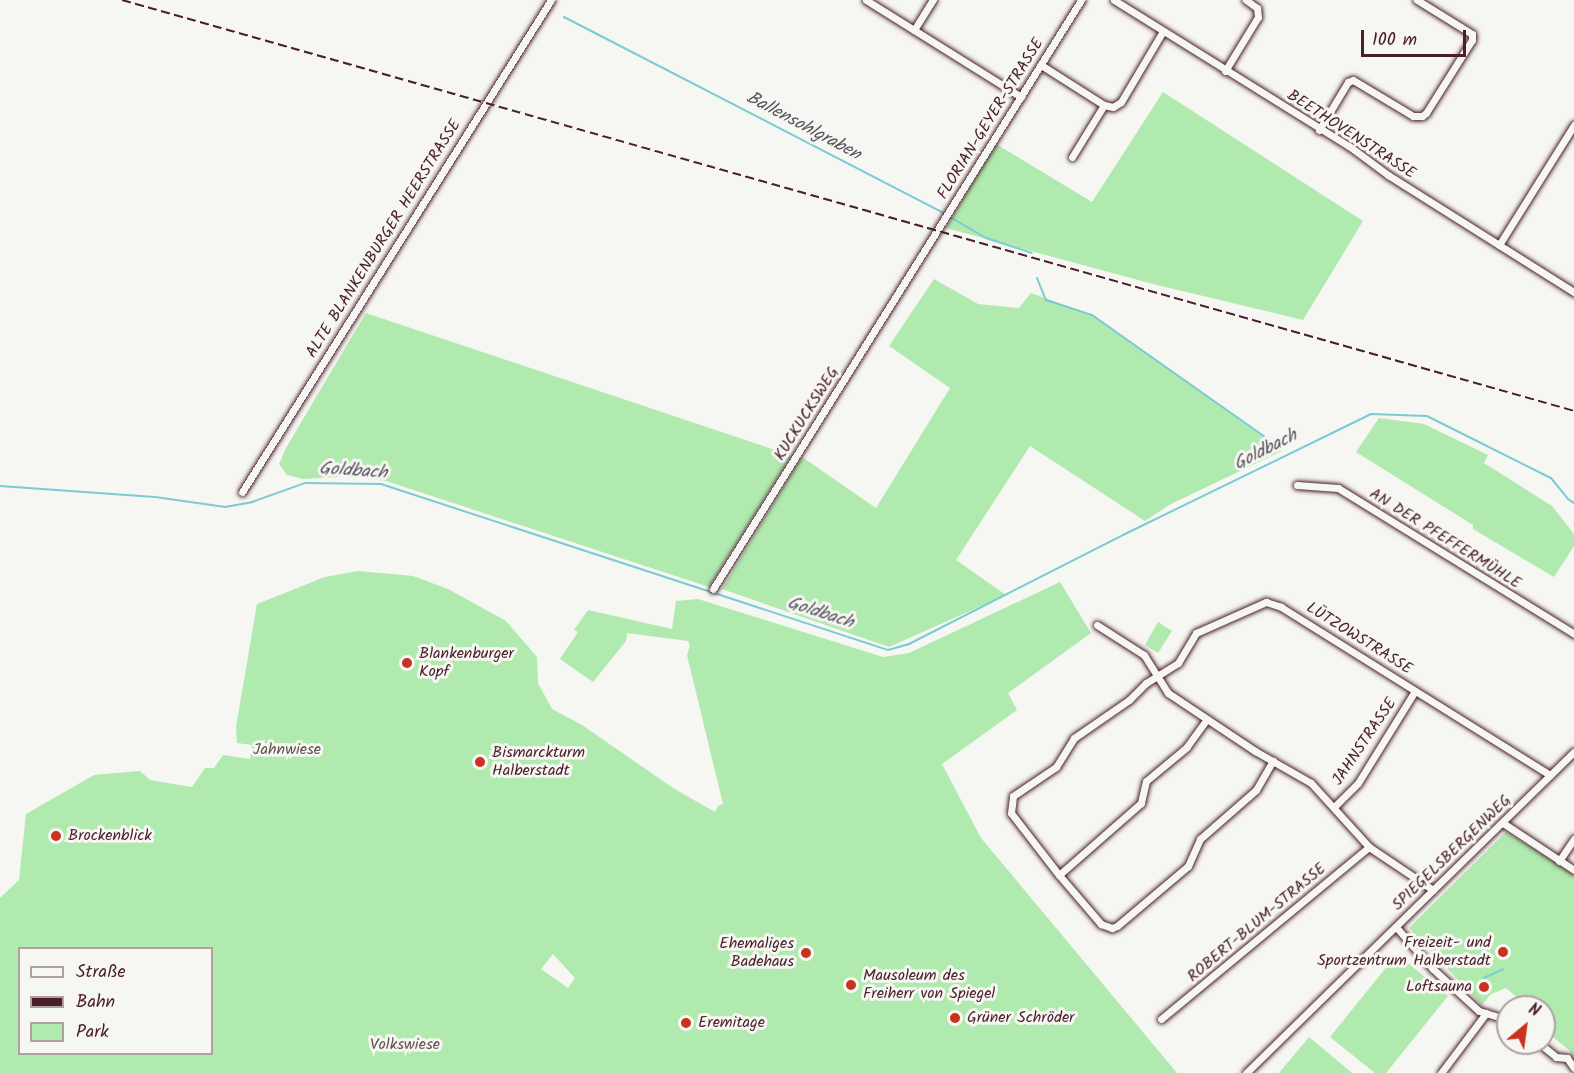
<!DOCTYPE html>
<meta charset="utf-8">
<style>
body{margin:0}
#map{position:relative;width:1574px;height:1073px;overflow:hidden;background:#f6f6f2;font-family:Kalam,sans-serif}
div>[style]{position:absolute}
.green>*{inset:0;background:#b0eaae}
.stream>*{height:2px;margin:-1px;padding:0 1px;transform-origin:1px;border-radius:1px;background:#7acbd4}
.roads{filter:drop-shadow(0 0 2px #4a1f2b) drop-shadow(0 0 2px #4a1f2b)}
.street>*{height:7px;margin:-3.5px;padding:0 3.5px;transform-origin:3.5px;border-radius:3.5px;background:#f6f6f2}
.rail>*{height:2px;margin-top:-1px;transform-origin:0;background:repeating-linear-gradient(90deg,#4a1f2b 0 9px,transparent 0 13.5px)}
.dots>*{width:16px;height:16px;translate:-50% -50%;box-sizing:border-box;border:3px solid #f6f6f2;border-radius:50%}
span{translate:-50% -50%;white-space:nowrap;text-align:center;line-height:1.15;-webkit-text-stroke:6px #f6f6f2;paint-order:stroke}
.street-label{font-size:16px;color:#4a1f2b}
.poi-label{font-size:16px;color:#4a1f2b}
.left{translate:0 -50%;text-align:left}
.right{translate:-100% -50%;text-align:right}
.park-label{font-size:16px;color:#64524c}
.water-label{font-size:18px;color:#58535e;font-style:italic}
.legend{position:absolute;left:18px;top:947px;width:195px;height:108px;box-sizing:border-box;background:#f6f6f2;border:2px solid #b1a0a2;margin:0;padding:8px 10px;list-style:none;font-size:18px;color:#4a1f2b}
.legend li{display:flex;align-items:center;gap:12px;height:30px}
.legend b{width:30px;border:2px solid #b1a0a2}
.north{position:absolute;left:1496px;top:995px;width:60px;height:60px;box-sizing:border-box;background:#f6f6f2;border:2px solid #b1a0a2;border-radius:50%;rotate:29deg;font-size:16px;font-weight:700;line-height:24px;text-align:center;color:#4a1f2b}
.north::after{content:'';display:block;margin:auto;width:21px;height:27px;background:#c8321e;clip-path:polygon(50% 0,100% 100%,50% 72%,0 100%)}
.scale{position:absolute;left:1361px;top:30px;width:105px;height:27px;box-sizing:border-box;border:3px solid #4a1f2b;border-top:0;padding-left:8px;font-size:18px;line-height:21px;white-space:nowrap;color:#4a1f2b;-webkit-text-stroke:4px #f6f6f2;paint-order:stroke}
</style>
<div id="map">
<div class="green">
<i style="clip-path:polygon(1163px 92px,1363px 221px,1303px 320px,1153px 284px,946px 228px,996px 144px,1092px 202px)"></i>
<i style="clip-path:polygon(934px 279px,978px 304px,1019px 308px,1031px 293px,1095px 316px,1282px 451px,1169px 505px,1145px 521px,1030px 446px,956px 560px,1006px 595px,889px 647px,722px 589px,802px 457px,876px 508px,950px 388px,889px 346px)"></i>
<i style="clip-path:polygon(366px 313px,787px 454px,791px 456px,709px 587px,386px 481px,353px 476px,303px 479px,287px 475px,279px 464px,287px 446px)"></i>
<i style="clip-path:polygon(1379px 418px,1424px 424px,1488px 455px,1484px 463px,1552px 506px,1574px 534px,1574px 546px,1554px 577px,1473px 529px,1473px 525px,1356px 452px)"></i>
<i style="clip-path:polygon(evenodd,358px 571px,413px 576px,448px 589px,506px 621px,537px 657px,538px 683px,552px 709px,582px 725px,673px 788px,715px 812px,718px 806px,723px 804px,687px 655px,690px 646px,688px 641px,627px 633px,626px 641px,593px 682px,560px 659px,578px 632px,574px 630px,588px 610px,672px 629px,676px 601px,698px 599px,883px 657px,909px 653px,1060px 582px,1091px 633px,1008px 693px,1017px 710px,942px 764px,981px 838px,1177px 1073px,0 1073px,0 898px,19px 880px,26px 814px,94px 775px,140px 771px,150px 780px,192px 787px,205px 768px,214px 768px,223px 755px,250px 759px,252px 745px,237px 743px,236px 727px,257px 604px,325px 577px,358px 571px,20px 948px,212px 948px,212px 1054px,20px 1054px,20px 948px,358px 571px,553px 954px,575px 978px,568px 988px,541px 969px,553px 954px)"></i>
<i style="clip-path:polygon(1158px 622px,1172px 631px,1158px 653px,1145px 645px)"></i>
<i style="clip-path:polygon(1506px 832px,1574px 874px,1574px 1063px,1569px 1050px,1544px 1030px,1544px 1007px,1528px 1007px,1506px 988px,1491px 994px,1482px 1005px,1409px 928px)"></i>
<i style="clip-path:polygon(1397px 954px,1448px 996px,1386px 1073px,1375px 1073px,1330px 1037px)"></i>
<i style="clip-path:polygon(1309px 1037px,1352px 1073px,1279px 1073px)"></i>
</div>
<div class="stream">
<i style="left:564px;top:17px;width:421px;rotate:27.3deg"></i>
<i style="left:938px;top:210px;width:56px;rotate:30.3deg"></i>
<i style="left:986px;top:238px;width:48px;rotate:18.1deg"></i>
<i style="left:1037px;top:278px;width:24px;rotate:68deg"></i>
<i style="left:1046px;top:300px;width:48px;rotate:18.1deg"></i>
<i style="left:1092px;top:315px;width:225px;rotate:35.2deg"></i>
<i style="left:0;top:486px;width:155px;rotate:4.1deg"></i>
<i style="left:155px;top:497px;width:71px;rotate:8.1deg"></i>
<i style="left:225px;top:507px;width:27px;rotate:-10deg"></i>
<i style="left:252px;top:502px;width:56px;rotate:-19.7deg"></i>
<i style="left:305px;top:483px;width:76px;rotate:0.8deg"></i>
<i style="left:381px;top:484px;width:533px;rotate:18.13deg"></i>
<i style="left:888px;top:650px;width:22px;rotate:-16deg"></i>
<i style="left:909px;top:644px;width:240px;rotate:-27deg"></i>
<i style="left:1123px;top:535px;width:276px;rotate:-26deg"></i>
<i style="left:1371px;top:414px;width:56px;rotate:2deg"></i>
<i style="left:1427px;top:416px;width:139px;rotate:26.6deg"></i>
<i style="left:1551px;top:478px;width:27px;rotate:51deg"></i>
<i style="left:1568px;top:499px;width:7px;rotate:34deg"></i>
<i style="left:1484px;top:978px;width:21px;rotate:-25deg"></i>
</div>
<div class="roads">
<div class="street">
<i style="left:866px;top:0;width:183px;rotate:32deg"></i>
<i style="left:1114px;top:0;width:277px;rotate:31.9deg"></i>
<i style="left:1349px;top:146px;width:49px;rotate:36.6deg"></i>
<i style="left:1388px;top:175px;width:220px;rotate:32.2deg"></i>
<i style="left:914px;top:30px;width:36px;rotate:-58deg"></i>
<i style="left:1041px;top:65px;width:75px;rotate:32.4deg"></i>
<i style="left:1104px;top:105px;width:9px;rotate:13deg"></i>
<i style="left:1113px;top:107px;width:9px;rotate:-32deg"></i>
<i style="left:1121px;top:102px;width:82px;rotate:-59.4deg"></i>
<i style="left:1225px;top:71px;width:63px;rotate:-58.6deg"></i>
<i style="left:1258px;top:17px;width:9px;rotate:-96deg"></i>
<i style="left:1257px;top:8px;width:14px;rotate:-144deg"></i>
<i style="left:1319px;top:130px;width:56px;rotate:-58.9deg"></i>
<i style="left:1348px;top:82px;width:5px;rotate:-22deg"></i>
<i style="left:1353px;top:80px;width:70px;rotate:31deg"></i>
<i style="left:1413px;top:116px;width:9px"></i>
<i style="left:1422px;top:116px;width:5px;rotate:-37deg"></i>
<i style="left:1426px;top:113px;width:86px;rotate:-57.8deg"></i>
<i style="left:1472px;top:40px;width:6px;rotate:-90deg"></i>
<i style="left:1472px;top:34px;width:65px;rotate:-148.3deg"></i>
<i style="left:1072px;top:157px;width:61px;rotate:-58.4deg"></i>
<i style="left:1499px;top:245px;width:142px;rotate:-58deg"></i>
<i style="left:1297px;top:485px;width:41px;rotate:4.2deg"></i>
<i style="left:1338px;top:488px;width:278px;rotate:31.7deg"></i>
<i style="left:242px;top:492px;width:581px;rotate:-57.87deg"></i>
<i style="left:713px;top:589px;width:695px;rotate:-58deg"></i>
<i style="left:1097px;top:625px;width:56px;rotate:32.6deg"></i>
<i style="left:1144px;top:655px;width:45px;rotate:57.7deg"></i>
<i style="left:1168px;top:693px;width:105px;rotate:33.7deg"></i>
<i style="left:1255px;top:751px;width:64px;rotate:29.7deg"></i>
<i style="left:1311px;top:783px;width:86px;rotate:47.8deg"></i>
<i style="left:1369px;top:847px;width:77px;rotate:33.9deg"></i>
<i style="left:1207px;top:719px;width:34px;rotate:126deg"></i>
<i style="left:1187px;top:747px;width:53px;rotate:140.3deg"></i>
<i style="left:1146px;top:781px;width:23px;rotate:103deg"></i>
<i style="left:1141px;top:803px;width:109px;rotate:138.7deg"></i>
<i style="left:1059px;top:875px;width:65px;rotate:49.4deg"></i>
<i style="left:1101px;top:924px;width:12px;rotate:20deg"></i>
<i style="left:1112px;top:928px;width:5px;rotate:-22deg"></i>
<i style="left:1117px;top:926px;width:93px;rotate:-40.2deg"></i>
<i style="left:1188px;top:866px;width:30px;rotate:-66deg"></i>
<i style="left:1200px;top:839px;width:74px;rotate:-41.2deg"></i>
<i style="left:1256px;top:790px;width:34px;rotate:-60deg"></i>
<i style="left:1334px;top:807px;width:34px;rotate:-45deg"></i>
<i style="left:1358px;top:783px;width:108px;rotate:-58.2deg"></i>
<i style="left:1503px;top:823px;width:85px;rotate:33.5deg"></i>
<i style="left:1559px;top:861px;width:27px;rotate:-56deg"></i>
<i style="left:1059px;top:875px;width:78px;rotate:-127.7deg"></i>
<i style="left:1011px;top:813px;width:17px;rotate:-83deg"></i>
<i style="left:1013px;top:796px;width:52px;rotate:-34deg"></i>
<i style="left:1056px;top:767px;width:34px;rotate:-58deg"></i>
<i style="left:1074px;top:738px;width:67px;rotate:-34.6deg"></i>
<i style="left:1129px;top:700px;width:24px;rotate:-45deg"></i>
<i style="left:1146px;top:683px;width:38px;rotate:-32deg"></i>
<i style="left:1178px;top:663px;width:35px;rotate:-59deg"></i>
<i style="left:1196px;top:633px;width:77px;rotate:-23.9deg"></i>
<i style="left:1266px;top:602px;width:16px;rotate:18deg"></i>
<i style="left:1281px;top:607px;width:317px;rotate:32deg"></i>
<i style="left:1396px;top:927px;width:56px;rotate:48.6deg"></i>
<i style="left:1433px;top:969px;width:62px;rotate:42.4deg"></i>
<i style="left:1479px;top:1011px;width:30px;rotate:17deg"></i>
<i style="left:1161px;top:1019px;width:270px;rotate:-39.6deg"></i>
<i style="left:1539px;top:1043px;width:22px;rotate:39deg"></i>
<i style="left:1556px;top:1057px;width:11px;rotate:5deg"></i>
<i style="left:1567px;top:1058px;width:12px;rotate:55deg"></i>
<i style="left:1246px;top:1073px;width:459px;rotate:-44.4deg"></i>
<i style="left:1441px;top:1073px;width:75px;rotate:-53.1deg"></i>
</div>
</div>
<div class="rail">
<i style="left:122px;top:0;width:1509px;rotate:15.8deg"></i>
</div>
<div class="dots">
<i style="left:407px;top:663px;background:#c8321e"></i>
<i style="left:480px;top:762px;background:#c8321e"></i>
<i style="left:56px;top:836px;background:#c8321e"></i>
<i style="left:1503px;top:952px;background:#c8321e"></i>
<i style="left:806px;top:953px;background:#c8321e"></i>
<i style="left:851px;top:985px;background:#c8321e"></i>
<i style="left:1484px;top:987px;background:#c8321e"></i>
<i style="left:955px;top:1018px;background:#c8321e"></i>
<i style="left:686px;top:1023px;background:#c8321e"></i>
</div>
<div class="street-label">
<span style="left:991px;top:119px;rotate:-58deg">FLORIAN-GEYER-STRASSE</span>
<span style="left:1351px;top:135px;rotate:33deg">BEETHOVENSTRASSE</span>
<span style="left:384px;top:239px;rotate:-58deg">ALTE BLANKENBURGER HEERSTRASSE</span>
<span style="left:807px;top:414px;rotate:-58deg">KUCKUCKSWEG</span>
<span style="left:1445px;top:539px;rotate:32deg">AN DER PFEFFERMÜHLE</span>
<span style="left:1359px;top:639px;rotate:32deg">LÜTZOWSTRASSE</span>
<span style="left:1365px;top:742px;rotate:-56deg">JAHNSTRASSE</span>
<span style="left:1452px;top:853px;rotate:-44deg">SPIEGELSBERGENWEG</span>
<span style="left:1257px;top:923px;rotate:-40deg">ROBERT-BLUM-STRASSE</span>
</div>
<div class="poi-label">
<span class="left" style="left:419px;top:663px">Blankenburger<br>Kopf</span>
<span class="left" style="left:492px;top:762px">Bismarckturm<br>Halberstadt</span>
<span class="left" style="left:68px;top:836px">Brockenblick</span>
<span class="right" style="left:1491px;top:952px">Freizeit- und<br>Sportzentrum Halberstadt</span>
<span class="right" style="left:794px;top:953px">Ehemaliges<br>Badehaus</span>
<span class="left" style="left:863px;top:985px">Mausoleum des<br>Freiherr von Spiegel</span>
<span class="right" style="left:1472px;top:987px">Loftsauna</span>
<span class="left" style="left:967px;top:1018px">Grüner Schröder</span>
<span class="left" style="left:698px;top:1023px">Eremitage</span>
</div>
<div class="park-label">
<span style="left:287px;top:750px">Jahnwiese</span>
<span style="left:405px;top:1045px">Volkswiese</span>
</div>
<div class="water-label">
<span style="left:803px;top:127px;rotate:28deg">Ballensohlgraben</span>
<span style="left:1266px;top:451px;rotate:-27deg">Goldbach</span>
<span style="left:353px;top:472px;rotate:4deg">Goldbach</span>
<span style="left:820px;top:614px;rotate:18deg">Goldbach</span>
</div>
<ul class="legend">
<li><b style="height:8px;background:#f6f6f2"></b>Straße</li>
<li><b style="height:8px;background:#4a1f2b"></b>Bahn</li>
<li><b style="height:16px;background:#b0eaae"></b>Park</li>
</ul>
<div class="north">N</div>
<div class="scale">100 m</div>
</div>
